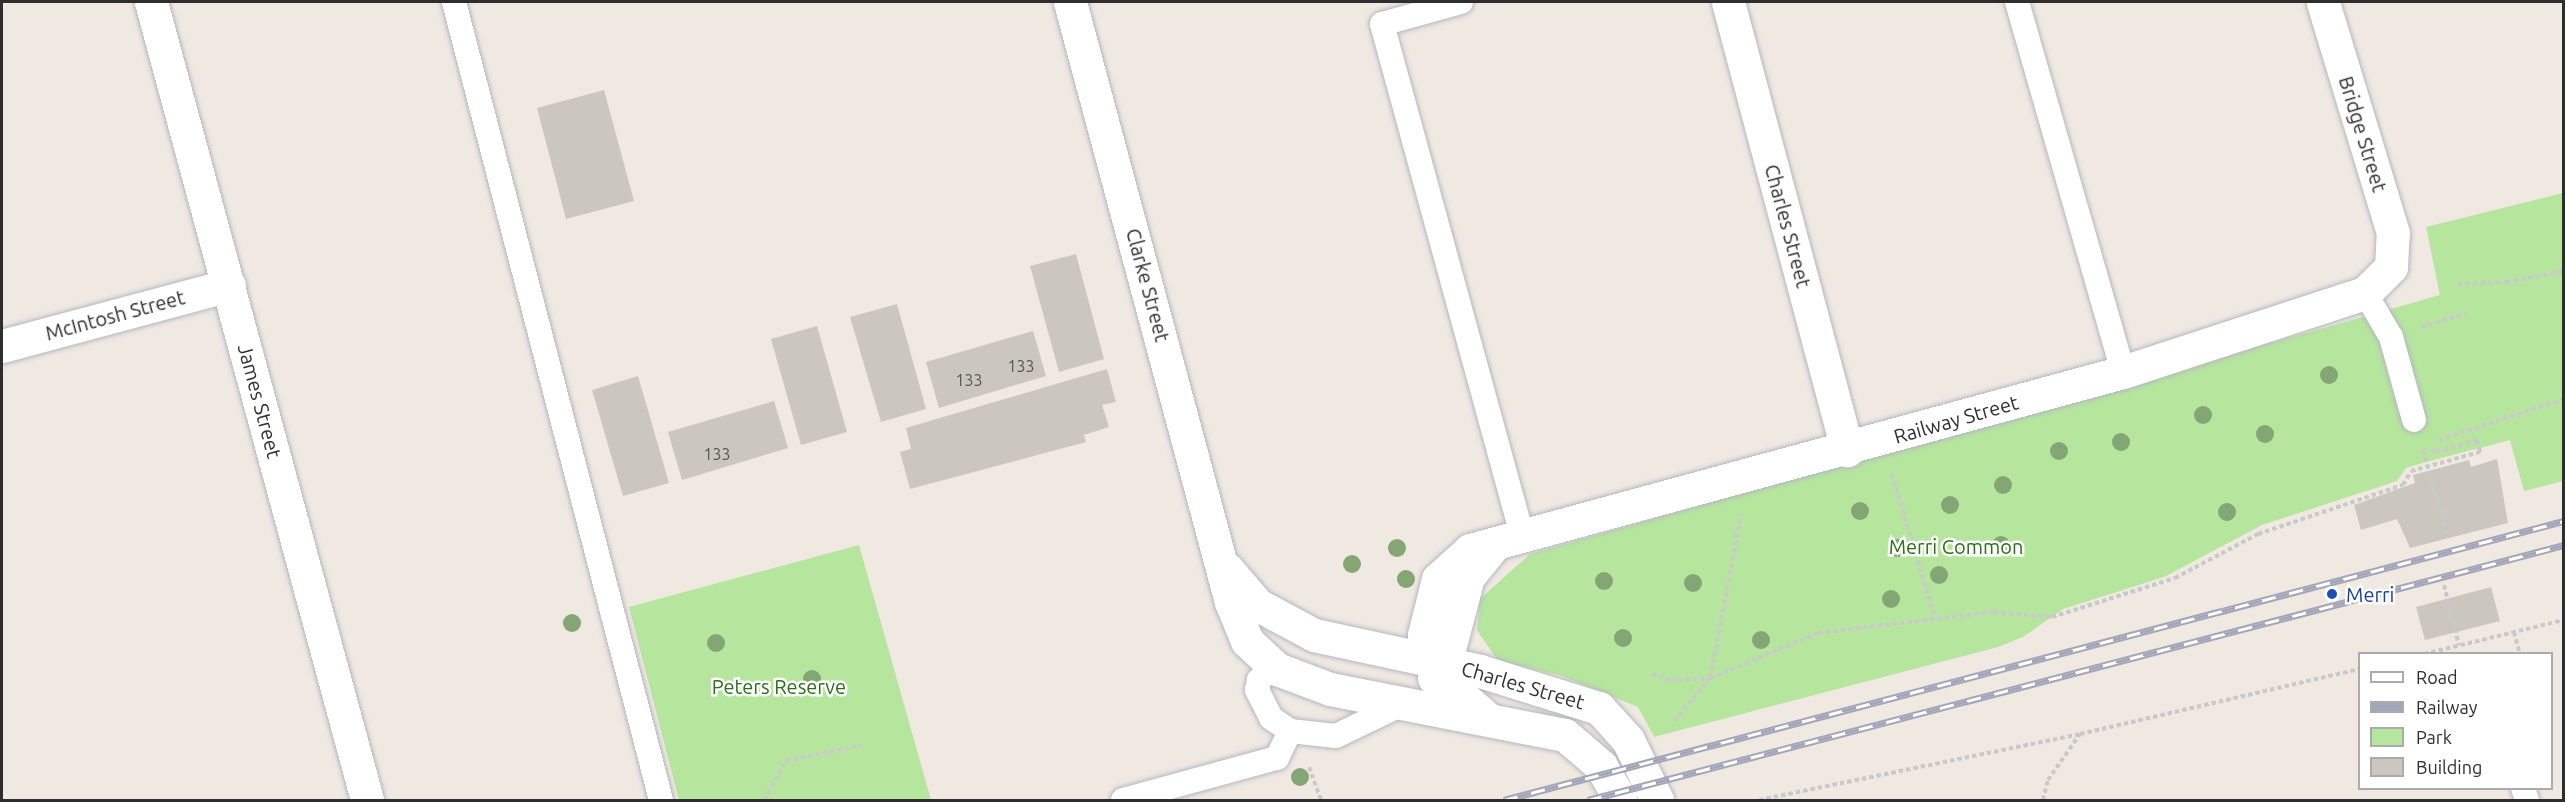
<!DOCTYPE html>
<style>
body{margin:0}
#map{position:relative;width:2565px;height:802px;overflow:hidden;background:#efe9e1;font-family:Ubuntu,sans-serif}
div>[style]{position:absolute}
.green>*{inset:0;background:#b6e59e}
.building>*{inset:0;background:#cbc7bf}
.path>*{height:4px;margin-top:-2px;transform-origin:0;background:repeating-linear-gradient(90deg,#c9c9c9 0 4.5px,transparent 0 7.5px)}
.roads{filter:drop-shadow(0 0 2px #b4b7c1) drop-shadow(0 0 2px #b4b7c1)}
.lane>*{height:24px;margin:-12px;padding:0 12px;transform-origin:12px;border-radius:12px;background:#fff}
.street>*{height:33px;margin:-16.5px;padding:0 16.5px;transform-origin:16.5px;border-radius:16.5px;background:#fff}
.rail>*{height:7px;margin-top:-3.5px;transform-origin:0;background:repeating-linear-gradient(90deg,#fff 0 14px,#a3a6b8 0 28px);box-sizing:border-box;border-block:2px solid #a3a6b8}
.trees>*{width:18px;height:18px;margin:-9px;border-radius:50%;background:#84a574}
.dots>*{width:16px;height:16px;translate:-50% -50%;box-sizing:border-box;border:3px solid #fff;border-radius:50%}
span{translate:-50% -50%;white-space:nowrap;text-align:center;line-height:1.15;-webkit-text-stroke:5px #fff;paint-order:stroke}
.number-label{font-size:16px;color:#555452}
.number-label span{-webkit-text-stroke-width:0}
.street-label{font-size:20px;color:#2e2e2e}
.park-label{font-size:20px;color:#2c6e1b}
.transit-label{font-size:20px;color:#164399}
.left{translate:0 -50%;text-align:left}
.frame{position:absolute;inset:0;border:3px solid #2e2e2e;pointer-events:none}
.legend{position:absolute;left:2358px;top:652px;width:195px;height:138px;box-sizing:border-box;background:#fff;border:2px solid #ababab;margin:0;padding:8px 10px;list-style:none;font-size:18px;color:#2e2e2e}
.legend li{display:flex;align-items:center;gap:12px;height:30px}
.legend b{width:30px;border:2px solid #ababab}
</style>
<div id="map">
<div class="green">
<i style="clip-path:polygon(2563px 193px,2563px 481px,2524px 491px,2510px 440px,2426px 462px,2406px 468px,2397px 481px,2262px 525px,2164px 577px,2063px 609px,2023px 637px,1998px 647px,1654px 737px,1638px 707px,1559px 675px,1498px 661px,1477px 630px,1480px 599px,1530px 554px,2440px 295px,2426px 227px)"></i>
<i style="clip-path:polygon(859px 545px,931px 800px,679px 800px,629px 607px)"></i>
</div>
<div class="building">
<i style="clip-path:polygon(604px 90px,634px 201px,566px 219px,537px 108px)"></i>
<i style="clip-path:polygon(1076px 254px,1104px 359px,1059px 372px,1030px 266px)"></i>
<i style="clip-path:polygon(897px 304px,926px 409px,881px 422px,850px 317px)"></i>
<i style="clip-path:polygon(817px 326px,847px 432px,801px 445px,771px 339px)"></i>
<i style="clip-path:polygon(1033px 331px,1046px 376px,939px 408px,926px 362px)"></i>
<i style="clip-path:polygon(1107px 369px,1116px 402px,1102px 405px,1109px 427px,1084px 435px,1086px 442px,910px 489px,900px 452px,911px 449px,906px 428px)"></i>
<i style="clip-path:polygon(638px 376px,669px 483px,623px 496px,592px 390px)"></i>
<i style="clip-path:polygon(774px 401px,788px 448px,682px 480px,668px 432px)"></i>
<i style="clip-path:polygon(2497px 459px,2508px 523px,2410px 548px,2397px 519px,2361px 530px,2354px 505px,2415px 483px,2413px 475px,2469px 460px,2471px 467px)"></i>
<i style="clip-path:polygon(2491px 587px,2500px 621px,2425px 640px,2416px 607px)"></i>
</div>
<div class="path">
<i style="left:2458px;top:284px;width:48px;rotate:-2.4deg"></i>
<i style="left:2506px;top:282px;width:59px;rotate:-10.7deg"></i>
<i style="left:2421px;top:327px;width:47px;rotate:-17.3deg"></i>
<i style="left:2439px;top:440px;width:132px;rotate:-18.2deg"></i>
<i style="left:2423px;top:450px;width:91px;rotate:74.1deg"></i>
<i style="left:1892px;top:474px;width:151px;rotate:73.5deg"></i>
<i style="left:2444px;top:585px;width:62px;rotate:76deg"></i>
<i style="left:2514px;top:632px;width:23px;rotate:75deg"></i>
<i style="left:2424px;top:654px;width:144px;rotate:-13.7deg"></i>
<i style="left:1652px;top:674px;width:19px;rotate:18deg"></i>
<i style="left:1670px;top:680px;width:40px;rotate:-2.9deg"></i>
<i style="left:1710px;top:678px;width:117px;rotate:-22.6deg"></i>
<i style="left:1818px;top:633px;width:177px;rotate:-6.8deg"></i>
<i style="left:1994px;top:612px;width:58px;rotate:4.9deg"></i>
<i style="left:2052px;top:617px;width:129px;rotate:-17.6deg"></i>
<i style="left:2175px;top:578px;width:94px;rotate:-27.9deg"></i>
<i style="left:2258px;top:534px;width:153px;rotate:-18.7deg"></i>
<i style="left:2403px;top:485px;width:16px;rotate:-60deg"></i>
<i style="left:2411px;top:471px;width:72px;rotate:-15.4deg"></i>
<i style="left:2480px;top:452px;width:12px;rotate:-104deg"></i>
<i style="left:2477px;top:440px;width:45px;rotate:163.2deg"></i>
<i style="left:2434px;top:453px;width:6px;rotate:-108deg"></i>
<i style="left:1674px;top:721px;width:56px;rotate:-50.1deg"></i>
<i style="left:1710px;top:678px;width:166px;rotate:-79.2deg"></i>
<i style="left:1309px;top:767px;width:35px;rotate:70deg"></i>
<i style="left:764px;top:800px;width:45px;rotate:-60.6deg"></i>
<i style="left:786px;top:761px;width:77px;rotate:-12deg"></i>
<i style="left:1759px;top:800px;width:328px;rotate:-11.6deg"></i>
<i style="left:2080px;top:734px;width:287px;rotate:-13.1deg"></i>
<i style="left:2043px;top:800px;width:21px;rotate:-76deg"></i>
<i style="left:2048px;top:780px;width:56px;rotate:-55.2deg"></i>
</div>
<div class="roads">
<div class="lane">
<i style="left:454px;top:2px;width:824px;rotate:75.46deg"></i>
<i style="left:1461px;top:2px;width:82px;rotate:164.4deg"></i>
<i style="left:1382px;top:24px;width:530px;rotate:74.68deg"></i>
<i style="left:2017px;top:2px;width:385px;rotate:74deg"></i>
<i style="left:2365px;top:293px;width:51px;rotate:59.4deg"></i>
<i style="left:2391px;top:337px;width:86px;rotate:74.5deg"></i>
<i style="left:1273px;top:666px;width:20px;rotate:135deg"></i>
<i style="left:1259px;top:680px;width:10px;rotate:101deg"></i>
<i style="left:1257px;top:690px;width:31px;rotate:63deg"></i>
<i style="left:1271px;top:718px;width:23px;rotate:34deg"></i>
<i style="left:1290px;top:731px;width:46px;rotate:6.2deg"></i>
<i style="left:1336px;top:736px;width:71px;rotate:-25.8deg"></i>
<i style="left:2523px;top:788px;width:13px;rotate:72deg"></i>
<i style="left:1123px;top:800px;width:160px;rotate:-15.3deg"></i>
<i style="left:1277px;top:758px;width:30px;rotate:-64deg"></i>
</div>
<div class="street">
<i style="left:151px;top:2px;width:827px;rotate:74.85deg"></i>
<i style="left:1070px;top:2px;width:621px;rotate:74.98deg"></i>
<i style="left:1231px;top:602px;width:42px;rotate:67.7deg"></i>
<i style="left:1247px;top:641px;width:41px;rotate:43deg"></i>
<i style="left:1277px;top:669px;width:57px;rotate:20.7deg"></i>
<i style="left:1330px;top:689px;width:239px;rotate:11.1deg"></i>
<i style="left:1565px;top:735px;width:48px;rotate:40.7deg"></i>
<i style="left:1601px;top:766px;width:39px;rotate:60deg"></i>
<i style="left:1728px;top:2px;width:464px;rotate:75.1deg"></i>
<i style="left:2px;top:346px;width:235px;rotate:-15deg"></i>
<i style="left:1227px;top:569px;width:48px;rotate:49.3deg"></i>
<i style="left:1258px;top:605px;width:64px;rotate:28.2deg"></i>
<i style="left:1314px;top:635px;width:170px;rotate:12.2deg"></i>
<i style="left:1480px;top:671px;width:125px;rotate:17.3deg"></i>
<i style="left:1599px;top:708px;width:43px;rotate:47.8deg"></i>
<i style="left:1628px;top:740px;width:67px;rotate:64.2deg"></i>
<i style="left:1434px;top:678px;width:33px;rotate:-63deg"></i>
<i style="left:1449px;top:649px;width:74px;rotate:-75.2deg"></i>
<i style="left:1468px;top:577px;width:41px;rotate:-50.9deg"></i>
<i style="left:1487px;top:718px;width:40px;rotate:-139deg"></i>
<i style="left:1457px;top:692px;width:66px;rotate:-120.1deg"></i>
<i style="left:1424px;top:635px;width:58px;rotate:-76deg"></i>
<i style="left:1438px;top:579px;width:43px;rotate:-42.2deg"></i>
<i style="left:1470px;top:550px;width:677px;rotate:-15.25deg"></i>
<i style="left:2123px;top:372px;width:255px;rotate:-18.1deg"></i>
<i style="left:2365px;top:293px;width:37px;rotate:-45deg"></i>
<i style="left:2391px;top:267px;width:34px;rotate:-87deg"></i>
<i style="left:2393px;top:233px;width:241px;rotate:-106.9deg"></i>
</div>
</div>
<div class="rail">
<i style="left:1504px;top:800px;width:1096px;rotate:-14.75deg"></i>
<i style="left:1588px;top:800px;width:1009px;rotate:-14.64deg"></i>
</div>
<div class="trees">
<i style="left:2329px;top:375px"></i>
<i style="left:2203px;top:415px"></i>
<i style="left:2265px;top:434px"></i>
<i style="left:2121px;top:442px"></i>
<i style="left:2059px;top:451px"></i>
<i style="left:2003px;top:485px"></i>
<i style="left:1950px;top:505px"></i>
<i style="left:1860px;top:511px"></i>
<i style="left:2227px;top:512px"></i>
<i style="left:2001px;top:545px"></i>
<i style="left:1397px;top:548px"></i>
<i style="left:1897px;top:548px"></i>
<i style="left:1352px;top:564px"></i>
<i style="left:1939px;top:575px"></i>
<i style="left:1406px;top:579px"></i>
<i style="left:1604px;top:581px"></i>
<i style="left:1693px;top:583px"></i>
<i style="left:1891px;top:599px"></i>
<i style="left:572px;top:623px"></i>
<i style="left:1623px;top:638px"></i>
<i style="left:1761px;top:640px"></i>
<i style="left:716px;top:643px"></i>
<i style="left:812px;top:679px"></i>
<i style="left:1300px;top:777px"></i>
</div>
<div class="dots">
<i style="left:2332px;top:594px;background:#1a4fb4"></i>
</div>
<div class="number-label">
<span style="left:1021px;top:366px">133</span>
<span style="left:969px;top:380px">133</span>
<span style="left:717px;top:454px">133</span>
</div>
<div class="street-label">
<span style="left:2363px;top:134px;rotate:73deg">Bridge Street</span>
<span style="left:1788px;top:226px;rotate:75deg">Charles Street</span>
<span style="left:1148px;top:285px;rotate:75deg">Clarke Street</span>
<span style="left:115px;top:315px;rotate:-15deg">McIntosh Street</span>
<span style="left:260px;top:401px;rotate:75deg">James Street</span>
<span style="left:1956px;top:419px;rotate:-16deg">Railway Street</span>
<span style="left:1523px;top:685px;rotate:16deg">Charles Street</span>
</div>
<div class="park-label">
<span style="left:1956px;top:546px">Merri Common</span>
<span style="left:779px;top:686px">Peters Reserve</span>
</div>
<div class="transit-label">
<span class="left" style="left:2346px;top:594px">Merri</span>
</div>
<div class="frame"></div>
<ul class="legend">
<li><b style="height:8px;background:#fff"></b>Road</li>
<li><b style="height:8px;background:#a3a6b8"></b>Railway</li>
<li><b style="height:16px;background:#b6e59e"></b>Park</li>
<li><b style="height:16px;background:#cbc7bf"></b>Building</li>
</ul>
</div>
